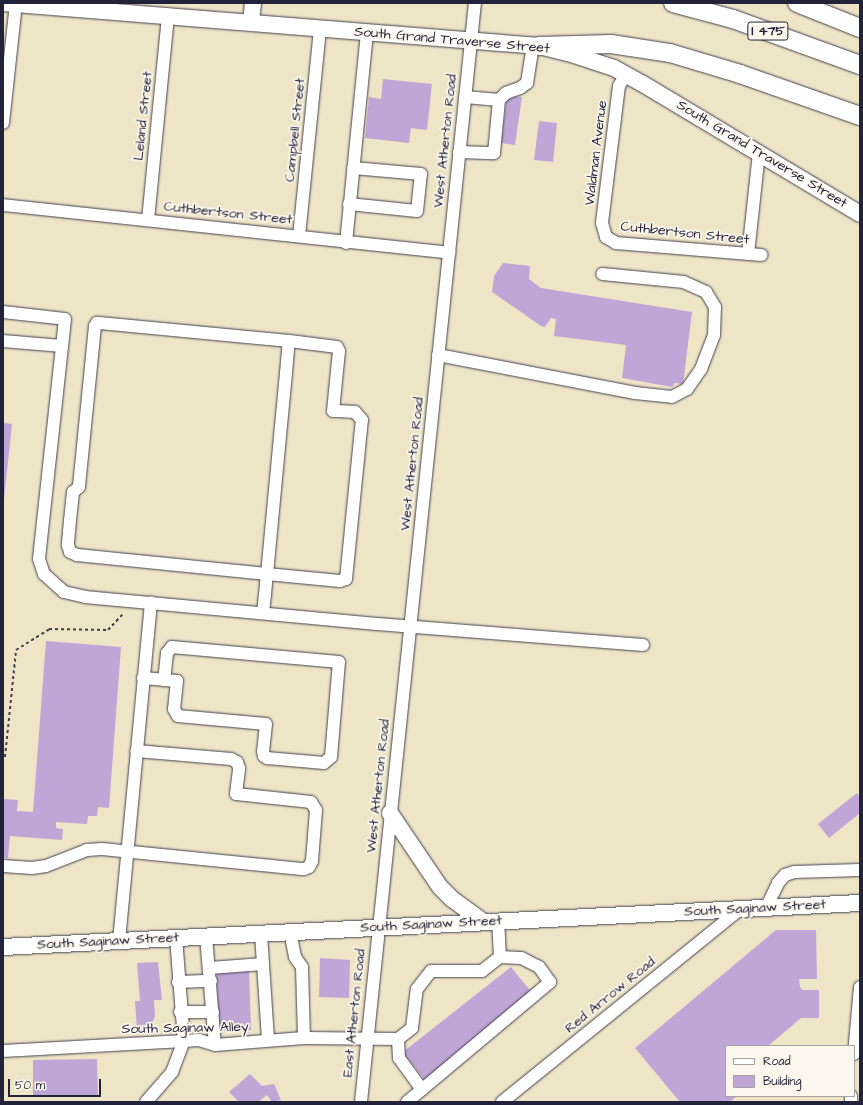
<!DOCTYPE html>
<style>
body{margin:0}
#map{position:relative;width:863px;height:1105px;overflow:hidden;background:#eee4c6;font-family:"Architects Daughter",sans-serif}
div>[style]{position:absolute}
.building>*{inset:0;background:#c0a6d7}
.path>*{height:2px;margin-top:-1px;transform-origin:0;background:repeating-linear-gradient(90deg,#413f50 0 3px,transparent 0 6px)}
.roads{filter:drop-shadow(0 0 1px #413f50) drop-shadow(0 0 1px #413f50)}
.minor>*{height:12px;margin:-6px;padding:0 6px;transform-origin:6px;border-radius:6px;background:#fff}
.major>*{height:16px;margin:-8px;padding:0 8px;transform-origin:8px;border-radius:8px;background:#fff}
.highway>*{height:18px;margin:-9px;padding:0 9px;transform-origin:9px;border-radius:9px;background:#fff}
span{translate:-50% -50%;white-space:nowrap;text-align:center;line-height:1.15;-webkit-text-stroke:3.5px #fbf7ec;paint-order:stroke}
.shield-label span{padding:1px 3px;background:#fbf7ec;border:1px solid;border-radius:3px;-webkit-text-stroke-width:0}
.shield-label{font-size:13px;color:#22223b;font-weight:700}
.street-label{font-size:14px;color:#22223b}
.frame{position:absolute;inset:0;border:4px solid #22223b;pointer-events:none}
.legend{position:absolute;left:725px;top:1045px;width:130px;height:52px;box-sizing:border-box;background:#fbf7ec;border:1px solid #a4a2a5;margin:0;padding:5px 7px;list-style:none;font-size:12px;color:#22223b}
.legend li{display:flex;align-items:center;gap:8px;height:20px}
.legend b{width:20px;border:1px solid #a4a2a5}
.scale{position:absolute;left:8px;top:1079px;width:93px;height:18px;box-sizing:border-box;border:2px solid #22223b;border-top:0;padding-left:5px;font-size:12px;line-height:14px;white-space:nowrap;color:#22223b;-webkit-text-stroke:3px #fbf7ec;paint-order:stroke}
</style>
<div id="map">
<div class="building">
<i style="clip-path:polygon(383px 79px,432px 84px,427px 130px,411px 128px,409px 143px,365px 138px,369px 97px,381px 99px)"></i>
<i style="clip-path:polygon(507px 95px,522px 97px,515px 145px,501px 143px)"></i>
<i style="clip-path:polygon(539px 121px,557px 123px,553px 162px,534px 160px)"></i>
<i style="clip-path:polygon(503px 263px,530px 266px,529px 279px,541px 288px,692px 312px,683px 384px,675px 383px,672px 387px,622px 378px,626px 345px,554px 336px,556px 319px,551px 318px,545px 327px,541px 326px,492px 292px,494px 276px)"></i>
<i style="clip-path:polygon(3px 423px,12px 424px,4px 499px,3px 499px)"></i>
<i style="clip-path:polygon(46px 641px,121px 647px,109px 808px,98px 807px,97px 816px,88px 816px,87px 824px,56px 822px,56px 828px,63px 829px,62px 840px,10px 836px,8px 858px,3px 858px,3px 799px,18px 800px,17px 811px,33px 812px)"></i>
<i style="clip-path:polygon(857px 793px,860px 797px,860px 813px,829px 838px,818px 824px)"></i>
<i style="clip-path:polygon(776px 930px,816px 930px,817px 979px,799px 979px,800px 987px,802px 990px,819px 990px,819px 1018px,801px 1018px,768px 1046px,726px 1046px,726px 1096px,737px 1096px,730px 1102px,680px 1102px,635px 1048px)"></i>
<i style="clip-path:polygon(320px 958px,350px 960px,349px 998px,319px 997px)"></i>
<i style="clip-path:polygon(158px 962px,162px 1000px,154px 1000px,155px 1016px,150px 1028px,137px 1029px,135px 1001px,140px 1001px,137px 963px)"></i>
<i style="clip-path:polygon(511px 967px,533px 994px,425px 1080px,403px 1052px)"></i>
<i style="clip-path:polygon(249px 970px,251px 1030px,218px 1031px,217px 971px)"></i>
<i style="clip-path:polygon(97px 1059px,98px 1097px,33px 1097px,33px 1060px)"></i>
<i style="clip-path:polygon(250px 1074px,262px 1086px,274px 1084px,281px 1100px,272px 1102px,267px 1095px,258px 1102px,239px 1102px,229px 1092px)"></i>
</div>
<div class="path">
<i style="left:5px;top:757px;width:108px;rotate:-84.1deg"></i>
<i style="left:16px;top:650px;width:39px;rotate:-32deg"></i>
<i style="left:49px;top:629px;width:59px;rotate:1deg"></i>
<i style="left:108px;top:630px;width:23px;rotate:-47deg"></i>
</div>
<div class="roads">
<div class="minor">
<i style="left:626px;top:74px;width:14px;rotate:120deg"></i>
<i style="left:619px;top:86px;width:138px;rotate:97.1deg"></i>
<i style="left:602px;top:223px;width:15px;rotate:74deg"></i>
<i style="left:606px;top:237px;width:12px;rotate:31deg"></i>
<i style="left:616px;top:243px;width:146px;rotate:4.7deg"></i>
<i style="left:465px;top:97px;width:34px;rotate:5deg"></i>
<i style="left:499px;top:100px;width:10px;rotate:-45deg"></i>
<i style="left:506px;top:93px;width:15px;rotate:-20deg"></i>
<i style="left:520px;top:88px;width:9px;rotate:-36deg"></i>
<i style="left:527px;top:83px;width:37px;rotate:-81deg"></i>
<i style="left:3px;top:123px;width:120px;rotate:-83.8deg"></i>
<i style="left:459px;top:152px;width:35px;rotate:2deg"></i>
<i style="left:494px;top:153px;width:53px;rotate:-84.6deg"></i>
<i style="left:349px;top:204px;width:68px;rotate:5.9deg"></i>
<i style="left:417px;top:211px;width:37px;rotate:-84deg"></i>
<i style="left:421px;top:174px;width:68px;rotate:-175deg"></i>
<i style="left:3px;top:205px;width:449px;rotate:6.1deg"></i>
<i style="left:148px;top:220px;width:206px;rotate:-84.4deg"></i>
<i style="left:299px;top:236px;width:209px;rotate:-84.2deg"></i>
<i style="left:346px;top:243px;width:212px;rotate:-84.3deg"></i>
<i style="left:748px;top:254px;width:102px;rotate:-83.8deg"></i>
<i style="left:3px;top:312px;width:62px;rotate:6.4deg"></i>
<i style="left:65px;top:319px;width:241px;rotate:96.2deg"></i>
<i style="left:39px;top:559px;width:16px;rotate:72deg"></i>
<i style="left:44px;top:574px;width:27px;rotate:42deg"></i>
<i style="left:64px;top:592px;width:22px;rotate:13deg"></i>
<i style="left:85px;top:597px;width:293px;rotate:5.3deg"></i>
<i style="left:377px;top:624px;width:267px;rotate:4.5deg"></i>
<i style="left:3px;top:341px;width:59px;rotate:4.8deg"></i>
<i style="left:438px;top:355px;width:201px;rotate:10.9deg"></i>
<i style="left:635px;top:393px;width:37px;rotate:6deg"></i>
<i style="left:672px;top:397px;width:17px;rotate:-28deg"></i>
<i style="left:687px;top:389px;width:24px;rotate:-55deg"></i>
<i style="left:701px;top:369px;width:36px;rotate:-69deg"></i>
<i style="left:714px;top:335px;width:28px;rotate:-88deg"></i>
<i style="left:715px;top:307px;width:17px;rotate:-121deg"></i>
<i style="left:706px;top:292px;width:24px;rotate:-156deg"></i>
<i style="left:684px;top:282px;width:82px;rotate:-174.4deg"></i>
<i style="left:263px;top:613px;width:18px;rotate:-84deg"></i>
<i style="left:265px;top:595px;width:21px;rotate:-85deg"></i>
<i style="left:267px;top:574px;width:202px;rotate:-84.6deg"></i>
<i style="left:286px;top:373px;width:32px;rotate:-85deg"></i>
<i style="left:289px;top:341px;width:193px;rotate:-174.6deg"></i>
<i style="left:97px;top:323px;width:4px;rotate:124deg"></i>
<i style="left:95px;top:326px;width:162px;rotate:95.7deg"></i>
<i style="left:79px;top:487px;width:8px;rotate:140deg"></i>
<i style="left:73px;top:492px;width:28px;rotate:96deg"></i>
<i style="left:70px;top:520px;width:25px;rotate:95deg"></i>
<i style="left:68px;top:545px;width:7px;rotate:74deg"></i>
<i style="left:70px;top:552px;width:8px;rotate:23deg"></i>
<i style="left:77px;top:555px;width:191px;rotate:5.7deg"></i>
<i style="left:267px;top:574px;width:73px;rotate:5.5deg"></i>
<i style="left:340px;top:581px;width:6px;rotate:-18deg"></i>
<i style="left:346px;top:579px;width:160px;rotate:-84.3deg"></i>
<i style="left:362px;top:420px;width:11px;rotate:-131deg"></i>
<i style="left:355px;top:412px;width:22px;rotate:-177deg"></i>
<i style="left:333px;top:411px;width:60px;rotate:-84.3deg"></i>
<i style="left:339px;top:351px;width:4px;rotate:-117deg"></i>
<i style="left:337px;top:347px;width:48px;rotate:-172.9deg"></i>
<i style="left:143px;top:678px;width:21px;rotate:5deg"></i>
<i style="left:164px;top:680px;width:13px;rotate:4deg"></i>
<i style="left:177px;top:681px;width:28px;rotate:96deg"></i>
<i style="left:174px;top:709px;width:8px;rotate:60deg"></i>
<i style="left:178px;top:716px;width:88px;rotate:5.2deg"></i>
<i style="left:266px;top:724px;width:27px;rotate:96deg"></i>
<i style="left:263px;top:751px;width:5px;rotate:79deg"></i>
<i style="left:264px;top:756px;width:4px;rotate:34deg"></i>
<i style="left:267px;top:758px;width:57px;rotate:5deg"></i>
<i style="left:324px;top:763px;width:9px;rotate:-41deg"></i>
<i style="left:331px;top:757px;width:95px;rotate:-85.2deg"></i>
<i style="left:339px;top:662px;width:168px;rotate:-174.9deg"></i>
<i style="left:172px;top:647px;width:8px;rotate:130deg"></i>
<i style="left:167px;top:653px;width:27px;rotate:96deg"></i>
<i style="left:3px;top:866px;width:29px;rotate:4deg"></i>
<i style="left:32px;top:868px;width:14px;rotate:-8deg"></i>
<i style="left:46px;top:866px;width:44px;rotate:-21.3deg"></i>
<i style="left:87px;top:850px;width:15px;rotate:-4deg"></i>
<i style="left:102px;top:849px;width:203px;rotate:5.7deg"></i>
<i style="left:304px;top:869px;width:5px;rotate:-22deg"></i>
<i style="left:309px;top:867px;width:7px;rotate:-63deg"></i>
<i style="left:312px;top:861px;width:51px;rotate:-85.5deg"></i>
<i style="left:316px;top:810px;width:9px;rotate:-122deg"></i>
<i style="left:311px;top:802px;width:75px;rotate:-173.9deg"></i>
<i style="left:236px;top:794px;width:26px;rotate:-83deg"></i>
<i style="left:239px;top:768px;width:6px;rotate:-108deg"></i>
<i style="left:237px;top:762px;width:7px;rotate:-153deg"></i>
<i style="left:231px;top:759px;width:95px;rotate:-175.2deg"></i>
<i style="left:766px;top:908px;width:28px;rotate:-64deg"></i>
<i style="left:778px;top:883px;width:11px;rotate:-49deg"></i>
<i style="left:785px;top:875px;width:9px;rotate:-18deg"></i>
<i style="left:794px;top:872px;width:66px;rotate:-1.7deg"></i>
<i style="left:290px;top:931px;width:26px;rotate:79deg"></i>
<i style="left:295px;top:957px;width:12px;rotate:55deg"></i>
<i style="left:302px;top:967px;width:71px;rotate:88.4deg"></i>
<i style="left:261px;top:934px;width:106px;rotate:86.2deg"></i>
<i style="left:206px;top:936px;width:109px;rotate:85.3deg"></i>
<i style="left:119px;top:941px;width:340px;rotate:-84.6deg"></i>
<i style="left:210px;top:968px;width:53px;rotate:-4.3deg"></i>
<i style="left:178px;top:982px;width:33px;rotate:-2deg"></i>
<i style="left:180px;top:1012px;width:33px"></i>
<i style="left:398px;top:1039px;width:19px;rotate:87deg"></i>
<i style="left:399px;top:1058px;width:39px;rotate:54deg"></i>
<i style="left:3px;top:1051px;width:181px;rotate:-3.2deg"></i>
<i style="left:184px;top:1041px;width:15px;rotate:-4deg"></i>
<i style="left:199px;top:1040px;width:17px;rotate:17deg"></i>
<i style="left:215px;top:1045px;width:89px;rotate:-4.5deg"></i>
<i style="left:304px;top:1038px;width:94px;rotate:0.6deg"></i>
<i style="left:398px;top:1039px;width:18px;rotate:-38deg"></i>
<i style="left:412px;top:1028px;width:39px;rotate:-83deg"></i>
<i style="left:417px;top:989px;width:23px;rotate:-52deg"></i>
<i style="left:431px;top:971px;width:51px"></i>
<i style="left:482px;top:971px;width:23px;rotate:-38deg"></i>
<i style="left:854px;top:1054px;width:67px;rotate:-84.9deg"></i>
<i style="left:146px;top:1102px;width:40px;rotate:-49deg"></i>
<i style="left:172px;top:1072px;width:33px;rotate:-69deg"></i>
<i style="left:184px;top:1041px;width:104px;rotate:-94.4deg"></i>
<i style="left:361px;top:1102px;width:1105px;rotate:-84.08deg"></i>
<i style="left:407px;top:1102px;width:187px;rotate:-40deg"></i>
<i style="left:550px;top:982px;width:19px;rotate:-126deg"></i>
<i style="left:539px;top:967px;width:20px;rotate:-153deg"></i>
<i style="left:521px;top:958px;width:21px;rotate:-177deg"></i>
<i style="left:500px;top:957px;width:36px;rotate:-93deg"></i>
<i style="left:502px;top:1102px;width:304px;rotate:-39deg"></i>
<i style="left:851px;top:1102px;width:6px;rotate:-90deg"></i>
</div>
<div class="major">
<i style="left:3px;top:3px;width:538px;rotate:4.59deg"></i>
<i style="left:539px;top:46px;width:30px;rotate:14deg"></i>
<i style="left:568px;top:53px;width:48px;rotate:18.1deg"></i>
<i style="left:614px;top:68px;width:33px;rotate:29deg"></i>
<i style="left:643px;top:84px;width:253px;rotate:30.9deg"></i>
<i style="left:251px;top:22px;width:19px;rotate:-84deg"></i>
<i style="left:390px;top:813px;width:89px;rotate:56deg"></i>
<i style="left:440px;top:887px;width:17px;rotate:45deg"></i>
<i style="left:452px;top:899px;width:39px;rotate:36deg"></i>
<i style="left:3px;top:947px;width:858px;rotate:-2.94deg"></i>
</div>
<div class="highway">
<i style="left:673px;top:3px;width:62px;rotate:14.9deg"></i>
<i style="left:733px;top:19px;width:135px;rotate:19.9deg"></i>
<i style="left:797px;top:3px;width:68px;rotate:21.6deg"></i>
<i style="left:539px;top:46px;width:72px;rotate:-1.6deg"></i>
<i style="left:611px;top:44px;width:60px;rotate:8.7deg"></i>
<i style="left:670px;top:53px;width:73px;rotate:16.7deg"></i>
<i style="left:740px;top:74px;width:127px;rotate:19.3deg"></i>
</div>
</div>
<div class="shield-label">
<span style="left:768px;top:31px">I 475</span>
</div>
<div class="street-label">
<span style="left:452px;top:40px;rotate:5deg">South Grand Traverse Street</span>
<span style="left:143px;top:116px;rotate:-84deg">Leland Street</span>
<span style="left:295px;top:130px;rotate:-84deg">Campbell Street</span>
<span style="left:445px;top:141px;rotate:-84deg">West Atherton Road</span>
<span style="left:596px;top:153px;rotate:-83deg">Waldman Avenue</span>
<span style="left:762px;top:154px;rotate:31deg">South Grand Traverse Street</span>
<span style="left:228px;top:213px;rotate:6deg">Cuthbertson Street</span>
<span style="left:685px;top:233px;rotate:6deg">Cuthbertson Street</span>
<span style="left:412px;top:464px;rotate:-84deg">West Atherton Road</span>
<span style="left:378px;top:786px;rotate:-84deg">West Atherton Road</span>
<span style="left:755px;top:908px;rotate:-3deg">South Saginaw Street</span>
<span style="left:431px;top:924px;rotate:-3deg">South Saginaw Street</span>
<span style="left:108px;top:941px;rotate:-3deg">South Saginaw Street</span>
<span style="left:610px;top:995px;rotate:-39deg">Red Arrow Road</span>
<span style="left:354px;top:1013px;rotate:-84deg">East Atherton Road</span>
<span style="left:185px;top:1028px;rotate:-1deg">South Saginaw Alley</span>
</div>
<div class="frame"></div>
<ul class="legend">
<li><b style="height:5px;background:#fff"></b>Road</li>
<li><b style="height:11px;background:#c0a6d7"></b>Building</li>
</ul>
<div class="scale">50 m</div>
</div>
